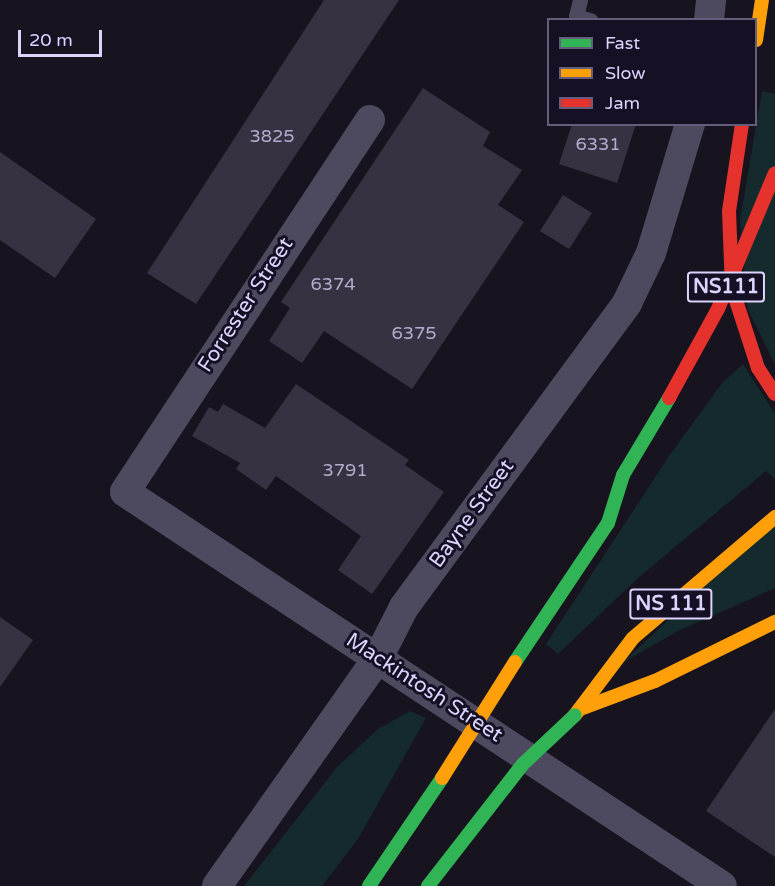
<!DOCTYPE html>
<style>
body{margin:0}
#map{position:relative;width:775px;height:886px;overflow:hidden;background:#17141f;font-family:"Varela Round",sans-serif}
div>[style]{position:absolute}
.green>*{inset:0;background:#142a2c}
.building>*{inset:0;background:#363241}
.lane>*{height:15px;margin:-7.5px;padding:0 7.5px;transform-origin:7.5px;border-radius:7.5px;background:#4d4a60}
.street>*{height:30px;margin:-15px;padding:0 15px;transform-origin:15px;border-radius:15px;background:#4d4a60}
.fast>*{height:14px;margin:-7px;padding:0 7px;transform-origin:7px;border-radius:7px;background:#30b455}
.slow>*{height:14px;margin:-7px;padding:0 7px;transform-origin:7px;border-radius:7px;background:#ff9f0a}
.jam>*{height:14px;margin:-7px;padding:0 7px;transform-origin:7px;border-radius:7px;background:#e5322d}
.fast-bridge>*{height:14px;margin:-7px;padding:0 7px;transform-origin:7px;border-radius:7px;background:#30b455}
.slow-bridge>*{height:14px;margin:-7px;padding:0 7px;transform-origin:7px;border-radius:7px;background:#ff9f0a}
.jam-bridge>*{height:14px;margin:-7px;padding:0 7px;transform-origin:7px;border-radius:7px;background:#e5322d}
span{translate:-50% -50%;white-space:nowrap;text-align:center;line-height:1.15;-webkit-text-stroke:6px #151024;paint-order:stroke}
.number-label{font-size:18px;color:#b2acce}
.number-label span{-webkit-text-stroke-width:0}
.shield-label span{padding:2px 4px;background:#151024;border:2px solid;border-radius:4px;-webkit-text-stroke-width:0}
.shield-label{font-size:20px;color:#dcd4fd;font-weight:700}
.street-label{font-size:21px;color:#dcd4fd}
.legend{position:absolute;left:547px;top:18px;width:210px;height:108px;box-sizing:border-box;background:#151024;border:2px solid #655e7b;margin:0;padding:8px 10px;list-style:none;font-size:18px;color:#dcd4fd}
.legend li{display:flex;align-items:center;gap:12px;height:30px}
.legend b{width:30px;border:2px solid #655e7b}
.scale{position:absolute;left:18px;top:30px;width:84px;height:27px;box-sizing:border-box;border:3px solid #dcd4fd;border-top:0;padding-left:8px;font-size:18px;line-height:21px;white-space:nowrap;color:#dcd4fd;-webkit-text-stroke:4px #151024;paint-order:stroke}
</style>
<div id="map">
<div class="green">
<i style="clip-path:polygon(762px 91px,775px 94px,775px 364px,748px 310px,740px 220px)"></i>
<i style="clip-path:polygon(743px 364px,775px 414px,775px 479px,766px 471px,638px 578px,558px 654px,546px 644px,669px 456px,722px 383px)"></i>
<i style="clip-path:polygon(775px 521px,775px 588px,678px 631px,622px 663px)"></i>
<i style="clip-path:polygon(410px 711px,426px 718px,358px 839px,322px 886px,244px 886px,337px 767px,378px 729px)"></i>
</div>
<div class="building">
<i style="clip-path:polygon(324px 0,399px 0,196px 304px,147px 273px)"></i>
<i style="clip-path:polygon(423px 88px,490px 132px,483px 146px,522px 170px,498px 205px,524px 222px,412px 389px,324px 331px,302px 363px,269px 341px,290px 308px,281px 302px)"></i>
<i style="clip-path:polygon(572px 124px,636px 124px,617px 183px,559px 164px)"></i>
<i style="clip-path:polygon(0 152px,96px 219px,55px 278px,0 240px)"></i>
<i style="clip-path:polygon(563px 195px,592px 213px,569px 249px,540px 231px)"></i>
<i style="clip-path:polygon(296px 384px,409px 460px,405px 465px,444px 492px,372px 594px,338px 570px,361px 536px,276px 476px,266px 490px,236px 469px,240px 463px,192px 436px,209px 407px,218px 412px,223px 404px,265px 428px)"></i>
<i style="clip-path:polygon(0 617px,33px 640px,0 687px)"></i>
<i style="clip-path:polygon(775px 709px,775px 857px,706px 811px)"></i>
</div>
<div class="lane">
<i style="left:580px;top:0;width:16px;rotate:104deg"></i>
<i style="left:576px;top:16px;width:15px;rotate:16deg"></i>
</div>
<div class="street">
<i style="left:709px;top:20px;width:20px;rotate:-84deg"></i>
<i style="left:370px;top:120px;width:445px;rotate:123.4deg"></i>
<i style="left:125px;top:492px;width:715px;rotate:33.42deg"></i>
<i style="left:217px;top:886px;width:279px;rotate:-54.8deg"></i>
<i style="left:378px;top:658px;width:57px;rotate:-63deg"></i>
<i style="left:404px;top:607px;width:377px;rotate:-53.7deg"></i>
<i style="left:627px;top:303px;width:55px;rotate:-64.4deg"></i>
<i style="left:651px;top:253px;width:135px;rotate:-73.2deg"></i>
</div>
<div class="fast">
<i style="left:515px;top:662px;width:167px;rotate:-56.2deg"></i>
<i style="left:608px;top:523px;width:50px;rotate:-72.6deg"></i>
<i style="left:623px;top:475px;width:90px;rotate:-59.1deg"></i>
<i style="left:369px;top:886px;width:130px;rotate:-55.9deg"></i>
<i style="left:428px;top:886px;width:155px;rotate:-52.1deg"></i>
</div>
<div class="slow">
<i style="left:756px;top:40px;width:40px;rotate:-81.5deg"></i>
<i style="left:583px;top:708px;width:77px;rotate:-20.6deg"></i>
<i style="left:655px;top:681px;width:134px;rotate:-26.2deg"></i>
<i style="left:575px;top:715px;width:96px;rotate:-53deg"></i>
<i style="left:633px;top:638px;width:187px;rotate:-40.4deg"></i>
</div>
<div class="jam">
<i style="left:742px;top:124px;width:88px;rotate:98.5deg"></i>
<i style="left:729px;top:211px;width:77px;rotate:87.8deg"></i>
<i style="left:732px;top:288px;width:84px;rotate:72deg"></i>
<i style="left:758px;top:368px;width:31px;rotate:57deg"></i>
</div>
<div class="fast-bridge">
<i style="left:523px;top:764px;width:71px;rotate:-43.3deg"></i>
</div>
<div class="slow-bridge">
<i style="left:442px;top:778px;width:137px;rotate:-57.8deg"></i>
</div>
<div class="jam-bridge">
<i style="left:669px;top:398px;width:102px;rotate:-61.2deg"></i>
<i style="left:718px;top:309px;width:147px;rotate:-67.3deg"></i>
</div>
<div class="number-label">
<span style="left:272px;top:136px">3825</span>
<span style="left:598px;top:144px">6331</span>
<span style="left:333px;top:284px">6374</span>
<span style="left:414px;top:333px">6375</span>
<span style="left:345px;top:470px">3791</span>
</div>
<div class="shield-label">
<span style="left:726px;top:287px">NS111</span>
<span style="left:671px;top:604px">NS 111</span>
</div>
<div class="street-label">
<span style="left:246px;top:305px;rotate:-57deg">Forrester Street</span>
<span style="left:472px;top:514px;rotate:-54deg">Bayne Street</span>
<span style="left:424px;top:688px;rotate:33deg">Mackintosh Street</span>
</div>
<ul class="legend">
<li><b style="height:8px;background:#30b455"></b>Fast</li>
<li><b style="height:8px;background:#ff9f0a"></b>Slow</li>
<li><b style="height:8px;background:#e5322d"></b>Jam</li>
</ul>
<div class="scale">20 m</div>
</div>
